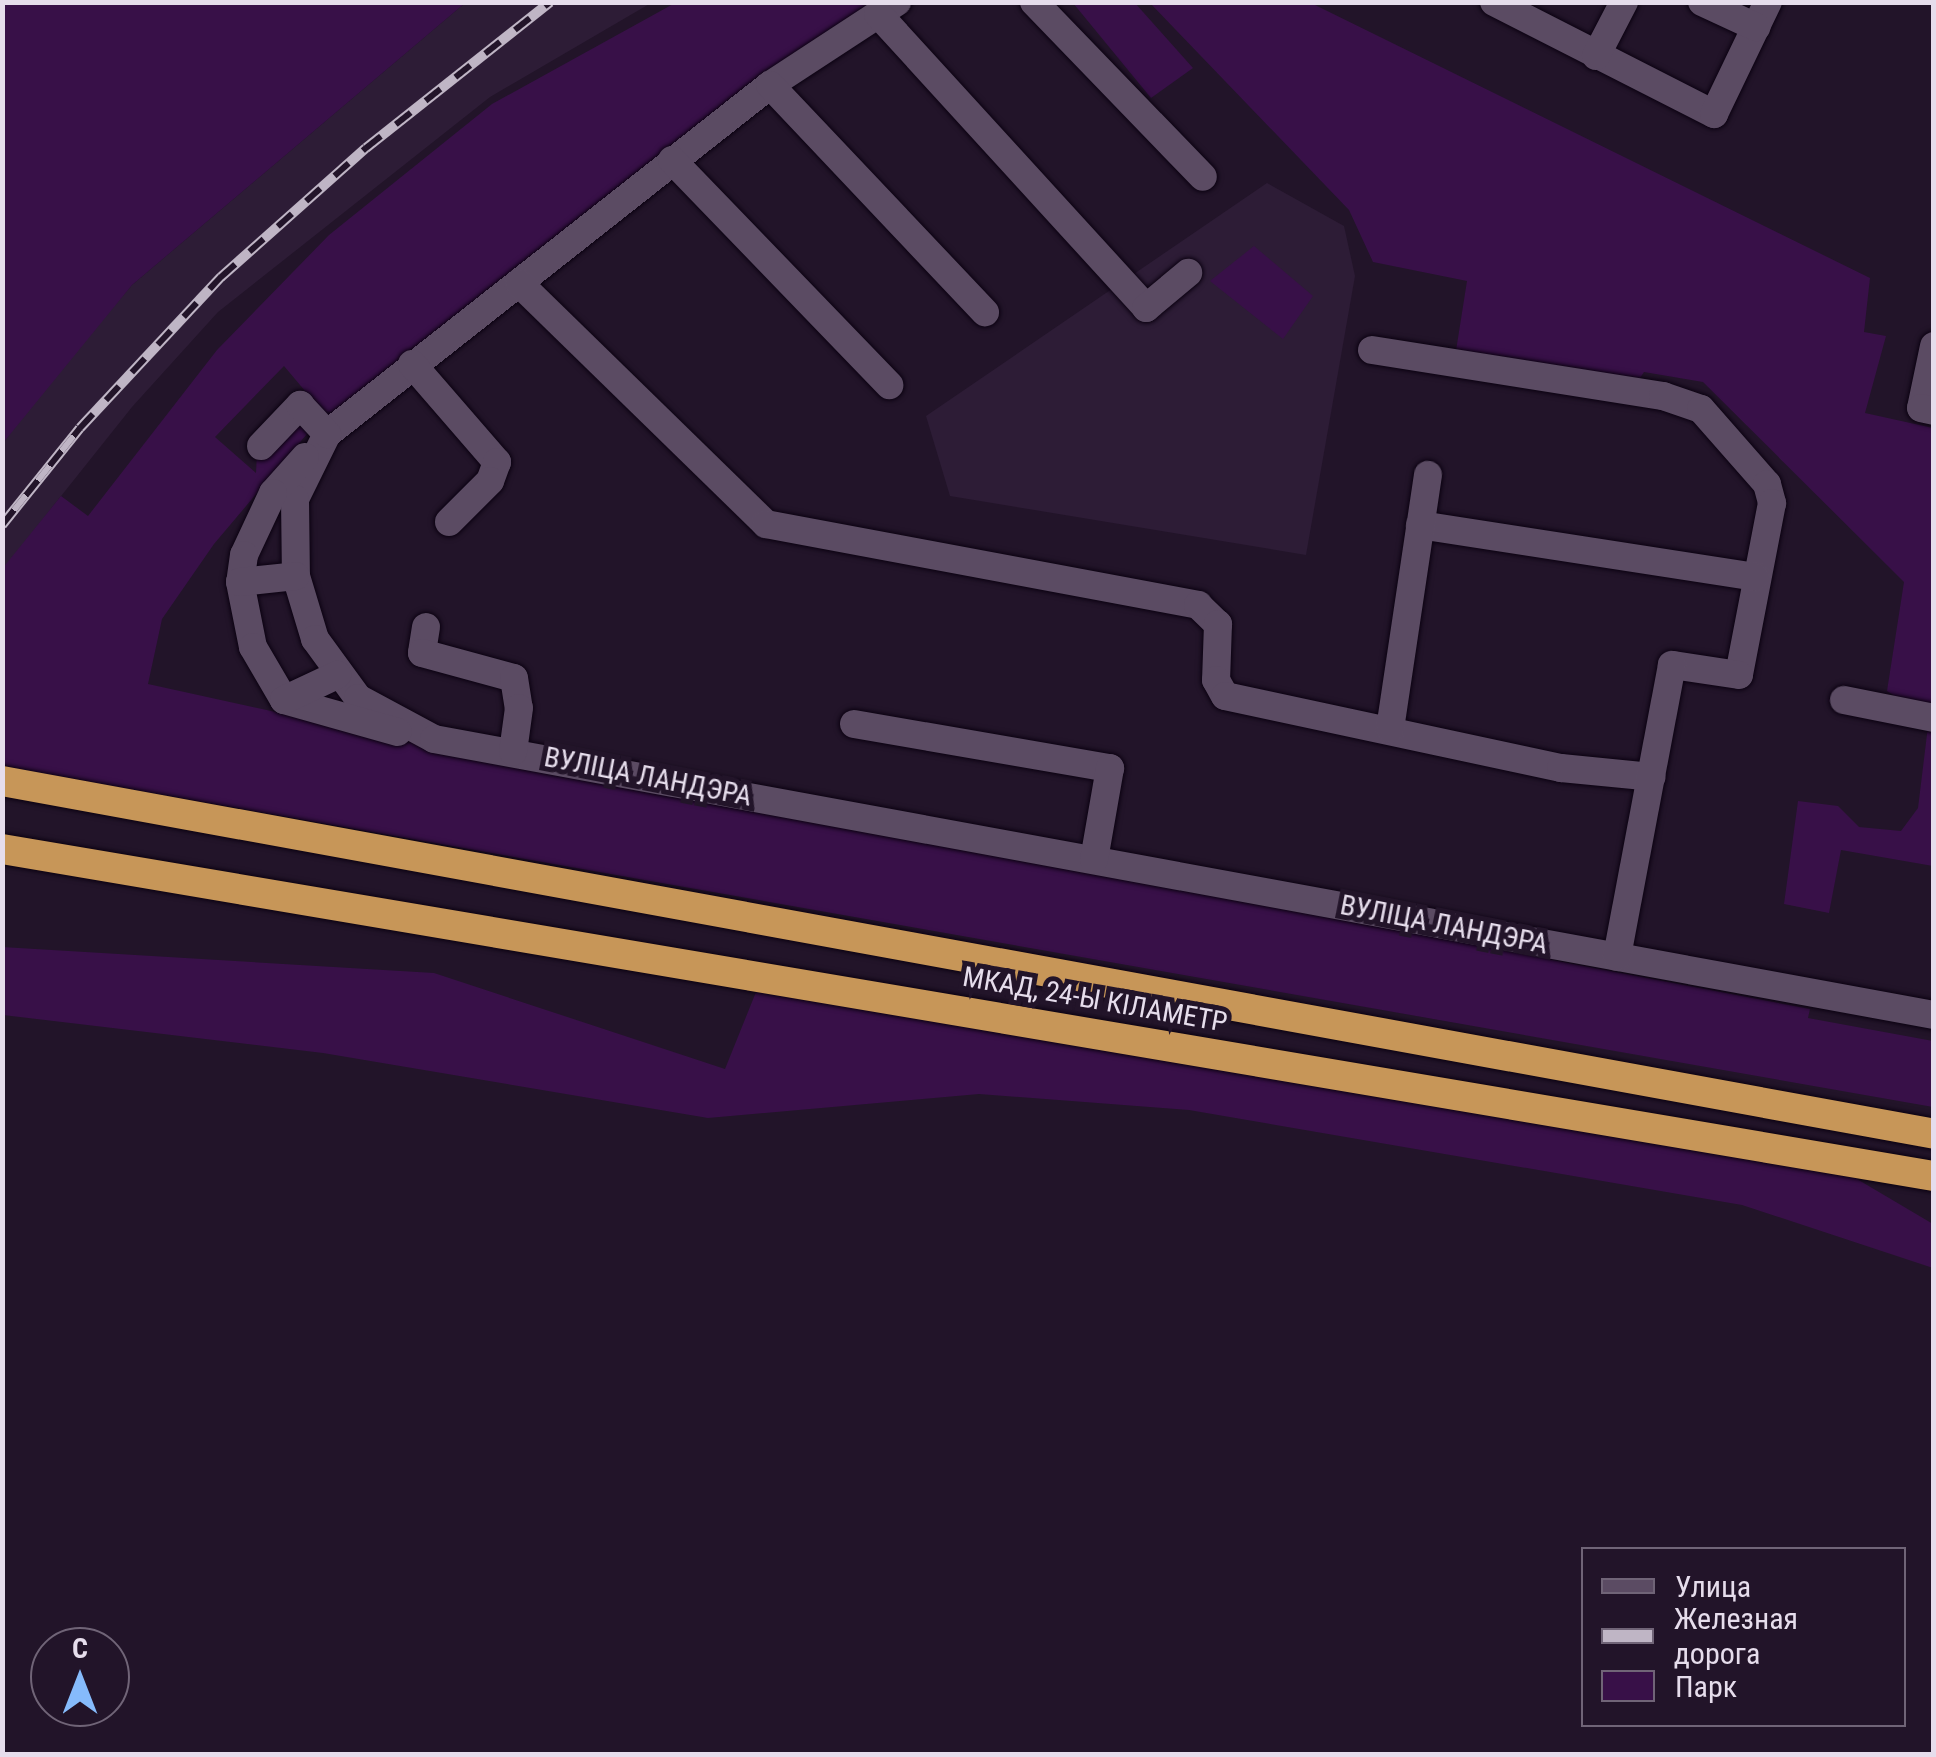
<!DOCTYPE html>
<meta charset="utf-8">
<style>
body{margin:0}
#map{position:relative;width:1936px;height:1757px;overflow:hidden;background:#221429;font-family:"Roboto Condensed",sans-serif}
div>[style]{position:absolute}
.built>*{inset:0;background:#2d1c36}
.green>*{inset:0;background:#381048}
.roads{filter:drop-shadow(0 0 2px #0b0211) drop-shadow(0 0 2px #0b0211)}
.minor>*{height:28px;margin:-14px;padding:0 14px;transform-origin:14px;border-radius:14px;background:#5b4b63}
.highway>*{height:30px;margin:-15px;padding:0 15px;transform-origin:15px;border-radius:15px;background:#c79658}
.rail>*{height:10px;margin-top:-5px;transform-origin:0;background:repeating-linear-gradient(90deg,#221429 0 19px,#bfb5c5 0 38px);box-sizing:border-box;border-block:2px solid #bfb5c5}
span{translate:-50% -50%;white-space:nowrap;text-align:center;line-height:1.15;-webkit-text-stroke:10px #221429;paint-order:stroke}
.street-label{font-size:28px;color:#e6ddec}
.frame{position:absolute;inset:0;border:5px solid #e6ddec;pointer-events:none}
.legend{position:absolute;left:1581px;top:1547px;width:325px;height:180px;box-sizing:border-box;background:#221429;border:2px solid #706477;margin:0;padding:12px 18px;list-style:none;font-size:30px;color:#e6ddec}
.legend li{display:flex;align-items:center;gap:20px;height:50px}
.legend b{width:50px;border:2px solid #706477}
.north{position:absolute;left:30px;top:1627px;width:100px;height:100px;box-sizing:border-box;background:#221429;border:2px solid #706477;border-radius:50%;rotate:0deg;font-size:28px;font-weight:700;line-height:40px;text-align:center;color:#e6ddec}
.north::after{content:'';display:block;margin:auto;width:35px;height:45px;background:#86bbfb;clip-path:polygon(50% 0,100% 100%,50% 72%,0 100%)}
</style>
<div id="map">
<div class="built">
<i style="clip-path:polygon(465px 3px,651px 3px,490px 97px,218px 312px,132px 407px,3px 569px,3px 443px,53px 378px,132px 285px)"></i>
<i style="clip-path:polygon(1267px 183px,1344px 226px,1355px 276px,1306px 555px,950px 496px,926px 416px)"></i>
</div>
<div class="green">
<i style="clip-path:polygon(2px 3px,3px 2px,465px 3px,132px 285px,3px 443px)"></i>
<i style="clip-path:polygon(evenodd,675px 3px,880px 3px,670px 149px,312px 428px,214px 544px,162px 619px,148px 684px,421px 744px,1810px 1009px,1808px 1018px,1933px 1041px,1933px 1107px,3px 767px,2px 569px,61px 496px,88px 516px,217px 350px,329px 235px,492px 104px,675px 3px,284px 366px,316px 404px,257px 453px,256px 473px,215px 437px,284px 366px)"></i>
<i style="clip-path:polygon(1073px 3px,1135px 3px,1193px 68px,1151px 98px)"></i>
<i style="clip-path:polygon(1150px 3px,1311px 3px,1870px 278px,1864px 332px,1886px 336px,1865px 413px,1933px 428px,1933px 866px,1841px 850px,1829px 913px,1784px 904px,1798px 801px,1838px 806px,1859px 827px,1901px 831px,1918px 808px,1929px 718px,1887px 691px,1904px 582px,1703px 382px,1644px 372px,1636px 384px,1455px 357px,1467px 281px,1373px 262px,1349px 210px)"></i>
<i style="clip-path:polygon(1254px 246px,1313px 296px,1283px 339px,1210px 281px)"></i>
<i style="clip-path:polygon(2px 947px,434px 973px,725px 1069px,756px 992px,1840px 1169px,1933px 1224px,1933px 1268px,1742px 1205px,1189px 1110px,979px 1094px,708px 1118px,323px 1053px,3px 1015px)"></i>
</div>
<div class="roads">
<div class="minor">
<i style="left:897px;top:2px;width:152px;rotate:146.8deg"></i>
<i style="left:770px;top:85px;width:564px;rotate:141.77deg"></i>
<i style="left:327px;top:434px;width:72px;rotate:116.2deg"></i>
<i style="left:295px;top:499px;width:77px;rotate:89.3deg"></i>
<i style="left:296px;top:576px;width:66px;rotate:73.2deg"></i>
<i style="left:315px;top:639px;width:73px;rotate:53.9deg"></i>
<i style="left:358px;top:698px;width:86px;rotate:28.3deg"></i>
<i style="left:434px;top:739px;width:1525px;rotate:10.43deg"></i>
<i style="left:1034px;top:2px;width:243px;rotate:46deg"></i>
<i style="left:1494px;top:2px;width:247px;rotate:27deg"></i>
<i style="left:1714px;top:114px;width:124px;rotate:-64.3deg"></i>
<i style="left:1702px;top:2px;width:60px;rotate:24.8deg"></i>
<i style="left:878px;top:14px;width:398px;rotate:47.6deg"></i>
<i style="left:1146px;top:308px;width:55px;rotate:-39.8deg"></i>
<i style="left:1596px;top:56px;width:61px;rotate:-62.6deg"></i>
<i style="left:770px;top:85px;width:313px;rotate:46.6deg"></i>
<i style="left:672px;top:160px;width:313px;rotate:46deg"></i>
<i style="left:519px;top:283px;width:345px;rotate:44.3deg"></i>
<i style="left:766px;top:524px;width:440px;rotate:10.6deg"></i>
<i style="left:1198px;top:605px;width:28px;rotate:44deg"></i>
<i style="left:1218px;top:624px;width:56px;rotate:92deg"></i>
<i style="left:1216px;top:680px;width:18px;rotate:61deg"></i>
<i style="left:1225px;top:696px;width:344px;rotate:12.1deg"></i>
<i style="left:1561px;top:768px;width:91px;rotate:5.6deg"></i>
<i style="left:1934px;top:346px;width:63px;rotate:101.8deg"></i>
<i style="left:1921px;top:408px;width:13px;rotate:13deg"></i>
<i style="left:1372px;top:350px;width:295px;rotate:9deg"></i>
<i style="left:1663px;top:396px;width:40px;rotate:18.9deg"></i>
<i style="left:1701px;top:409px;width:100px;rotate:48.7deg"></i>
<i style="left:1767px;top:484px;width:20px;rotate:75deg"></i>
<i style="left:1772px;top:503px;width:175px;rotate:100.9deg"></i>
<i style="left:1739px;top:675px;width:68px;rotate:-171.5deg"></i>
<i style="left:1672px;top:665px;width:297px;rotate:100.7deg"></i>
<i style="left:412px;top:364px;width:130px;rotate:49.1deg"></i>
<i style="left:497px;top:462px;width:20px;rotate:110deg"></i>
<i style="left:490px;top:481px;width:58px;rotate:135deg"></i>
<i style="left:261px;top:446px;width:57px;rotate:-46.4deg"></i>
<i style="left:300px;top:405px;width:40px;rotate:47deg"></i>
<i style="left:305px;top:457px;width:48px;rotate:131.6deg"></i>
<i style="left:273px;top:493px;width:68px;rotate:115.1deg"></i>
<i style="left:244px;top:555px;width:27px;rotate:98deg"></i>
<i style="left:240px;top:582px;width:66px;rotate:78.7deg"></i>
<i style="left:253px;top:647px;width:61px;rotate:59.7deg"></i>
<i style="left:284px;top:700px;width:118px;rotate:15.7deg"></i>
<i style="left:1420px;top:525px;width:339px;rotate:8.8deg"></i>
<i style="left:240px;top:582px;width:56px;rotate:-6.1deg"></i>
<i style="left:426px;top:627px;width:26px;rotate:99deg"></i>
<i style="left:422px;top:653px;width:95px;rotate:15.2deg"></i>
<i style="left:514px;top:678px;width:30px;rotate:81deg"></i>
<i style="left:519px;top:708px;width:44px;rotate:97.8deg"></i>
<i style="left:284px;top:700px;width:59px;rotate:-25.3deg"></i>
<i style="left:1844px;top:700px;width:92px;rotate:11.3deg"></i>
<i style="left:854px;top:724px;width:260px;rotate:9.8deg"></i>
<i style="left:1110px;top:768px;width:93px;rotate:99.9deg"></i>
<i style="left:1390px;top:729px;width:257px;rotate:-81.5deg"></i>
</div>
<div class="highway">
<i style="left:2px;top:781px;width:1964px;rotate:10.35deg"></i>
<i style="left:2px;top:849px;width:1959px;rotate:9.61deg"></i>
</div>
</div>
<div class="rail">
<i style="left:2px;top:525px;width:124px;rotate:-51.2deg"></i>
<i style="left:80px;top:428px;width:207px;rotate:-47deg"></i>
<i style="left:221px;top:277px;width:194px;rotate:-41.7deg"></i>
<i style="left:366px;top:148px;width:235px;rotate:-38.4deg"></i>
</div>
<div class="street-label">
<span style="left:648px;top:777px;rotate:11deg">ВУЛІЦА ЛАНДЭРА</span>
<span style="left:1444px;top:925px;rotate:11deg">ВУЛІЦА ЛАНДЭРА</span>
<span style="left:1095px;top:1000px;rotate:10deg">МКАД, 24-Ы КІЛАМЕТР</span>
</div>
<div class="frame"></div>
<ul class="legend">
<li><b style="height:12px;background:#5b4b63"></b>Улица</li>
<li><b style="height:12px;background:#bfb5c5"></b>Железная дорога</li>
<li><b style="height:28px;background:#381048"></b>Парк</li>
</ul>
<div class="north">С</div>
</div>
